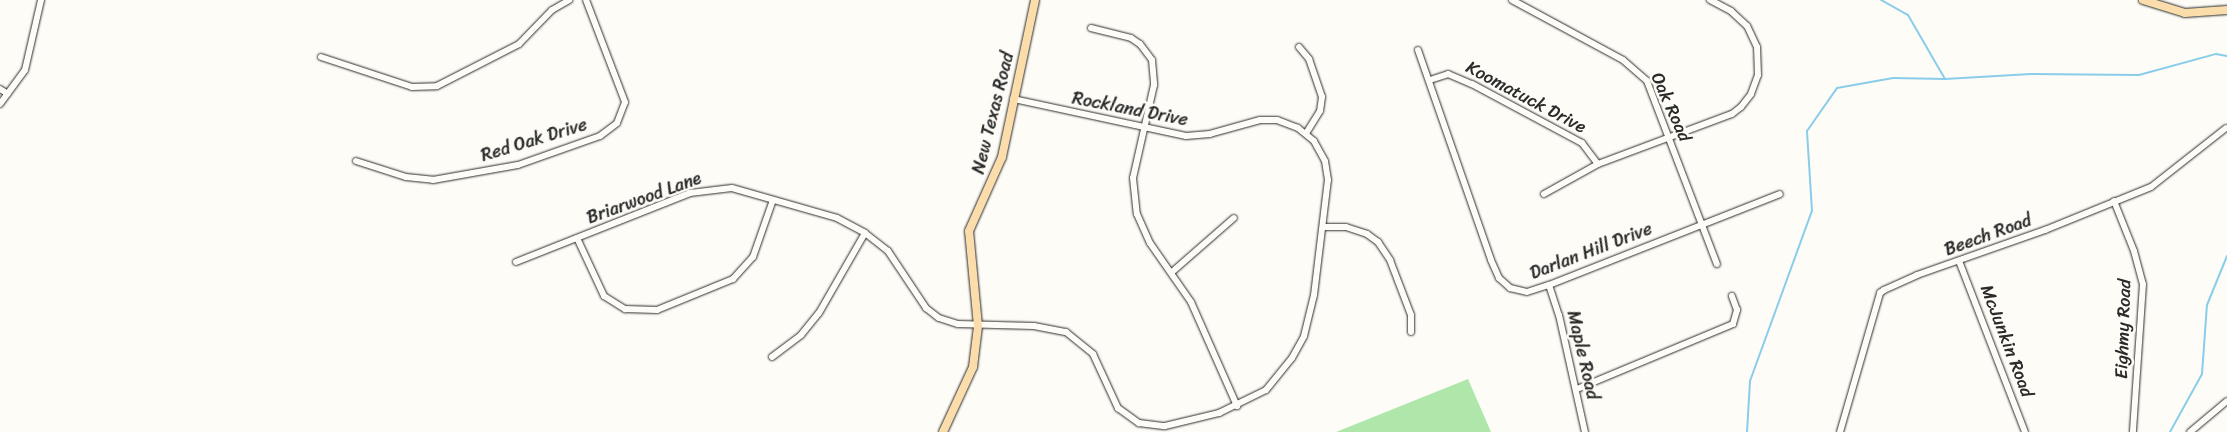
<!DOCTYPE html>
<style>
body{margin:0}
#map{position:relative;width:2227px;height:432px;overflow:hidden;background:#fdfcf7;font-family:Sriracha,sans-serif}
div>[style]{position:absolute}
.green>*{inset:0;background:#afe7ab}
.stream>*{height:2px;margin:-1px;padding:0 1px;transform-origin:1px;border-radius:1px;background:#89cdea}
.roads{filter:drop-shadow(0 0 1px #2b2b2b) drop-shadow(0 0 1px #2b2b2b)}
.minor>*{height:6px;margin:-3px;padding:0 3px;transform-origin:3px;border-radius:3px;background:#fdfcf7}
.major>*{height:8px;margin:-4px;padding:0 4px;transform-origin:4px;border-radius:4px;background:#fbddab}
span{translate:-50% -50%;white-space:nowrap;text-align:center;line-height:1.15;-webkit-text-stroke:5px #fdfcf7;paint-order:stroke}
.street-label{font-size:18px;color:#2b2b2b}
</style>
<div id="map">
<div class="green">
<i style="clip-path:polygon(1468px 379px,1491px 432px,1336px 432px)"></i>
</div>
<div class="stream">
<i style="left:1881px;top:0;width:31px;rotate:29deg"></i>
<i style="left:1908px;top:15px;width:74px;rotate:60deg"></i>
<i style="left:1747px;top:432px;width:51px;rotate:-86.6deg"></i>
<i style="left:1750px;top:381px;width:181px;rotate:-70deg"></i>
<i style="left:1812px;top:211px;width:80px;rotate:-93.6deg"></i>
<i style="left:1807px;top:131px;width:52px;rotate:-55.1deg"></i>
<i style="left:1837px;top:88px;width:57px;rotate:-10.1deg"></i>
<i style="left:1893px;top:78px;width:52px;rotate:1.1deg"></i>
<i style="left:1945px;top:79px;width:86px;rotate:-3.3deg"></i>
<i style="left:2031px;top:74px;width:108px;rotate:0.5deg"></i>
<i style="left:2139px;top:75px;width:80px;rotate:-15.3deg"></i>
<i style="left:2216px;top:54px;width:11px;rotate:10deg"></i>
<i style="left:2170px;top:432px;width:66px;rotate:-61.1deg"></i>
<i style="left:2202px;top:374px;width:69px;rotate:-85.9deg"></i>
<i style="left:2207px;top:305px;width:53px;rotate:-67.8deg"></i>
</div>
<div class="roads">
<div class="minor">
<i style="left:1512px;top:0;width:126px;rotate:28.4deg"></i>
<i style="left:1623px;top:60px;width:32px;rotate:41deg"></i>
<i style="left:1647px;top:81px;width:196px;rotate:69.1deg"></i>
<i style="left:1091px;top:28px;width:41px;rotate:14deg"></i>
<i style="left:1131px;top:38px;width:11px;rotate:34deg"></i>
<i style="left:1140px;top:44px;width:20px;rotate:53deg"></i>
<i style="left:1152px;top:60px;width:25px;rotate:85deg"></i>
<i style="left:1154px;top:85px;width:95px;rotate:102.7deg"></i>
<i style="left:1133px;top:178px;width:36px;rotate:84deg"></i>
<i style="left:1137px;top:214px;width:32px;rotate:66deg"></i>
<i style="left:1150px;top:243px;width:72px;rotate:55.2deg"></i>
<i style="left:1191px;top:302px;width:114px;rotate:66.1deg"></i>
<i style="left:1299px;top:47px;width:16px;rotate:50deg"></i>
<i style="left:1309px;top:59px;width:40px;rotate:71.1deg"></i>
<i style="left:1322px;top:97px;width:14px;rotate:98deg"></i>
<i style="left:1320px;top:111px;width:26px;rotate:122deg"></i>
<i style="left:1418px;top:50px;width:222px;rotate:70.8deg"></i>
<i style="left:1491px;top:260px;width:20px;rotate:66deg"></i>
<i style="left:1499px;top:278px;width:15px;rotate:42deg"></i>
<i style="left:1510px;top:288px;width:17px;rotate:13deg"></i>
<i style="left:1527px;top:292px;width:23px;rotate:-18deg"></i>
<i style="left:1549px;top:285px;width:248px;rotate:-21.5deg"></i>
<i style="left:321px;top:57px;width:96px;rotate:18.2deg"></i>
<i style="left:412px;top:87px;width:25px;rotate:-2deg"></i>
<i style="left:437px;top:86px;width:92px;rotate:-27.1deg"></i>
<i style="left:519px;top:44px;width:47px;rotate:-45.9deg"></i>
<i style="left:552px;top:10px;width:20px;rotate:-30deg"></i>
<i style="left:1430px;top:80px;width:19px;rotate:-18deg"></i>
<i style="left:1448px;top:74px;width:26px;rotate:23deg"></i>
<i style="left:1472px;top:84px;width:125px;rotate:28.2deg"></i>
<i style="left:1582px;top:143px;width:26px;rotate:53deg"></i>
<i style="left:0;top:89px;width:9px;rotate:32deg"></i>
<i style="left:0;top:104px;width:42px;rotate:-53.7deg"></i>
<i style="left:25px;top:70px;width:72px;rotate:-77.1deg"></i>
<i style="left:356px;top:161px;width:52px;rotate:17.7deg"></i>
<i style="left:406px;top:177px;width:27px;rotate:6deg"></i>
<i style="left:433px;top:180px;width:86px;rotate:-10deg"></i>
<i style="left:518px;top:165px;width:87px;rotate:-19.5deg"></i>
<i style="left:600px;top:136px;width:21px;rotate:-37deg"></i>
<i style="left:617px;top:123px;width:22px;rotate:-69deg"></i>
<i style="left:625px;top:102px;width:109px;rotate:-110.9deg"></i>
<i style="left:1544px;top:194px;width:62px;rotate:-29.1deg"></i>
<i style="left:1598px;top:164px;width:143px;rotate:-20.5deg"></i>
<i style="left:1732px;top:114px;width:11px;rotate:-38deg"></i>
<i style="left:1741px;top:107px;width:16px;rotate:-52deg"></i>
<i style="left:1751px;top:94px;width:20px;rotate:-70deg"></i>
<i style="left:1758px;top:75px;width:28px;rotate:-92deg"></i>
<i style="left:1757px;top:47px;width:23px;rotate:-115deg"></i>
<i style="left:1747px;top:26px;width:22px;rotate:-137deg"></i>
<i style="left:1731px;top:11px;width:24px;rotate:-152deg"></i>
<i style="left:2114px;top:201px;width:54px;rotate:68.2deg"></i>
<i style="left:2134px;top:251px;width:34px;rotate:75deg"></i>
<i style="left:2143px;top:284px;width:148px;rotate:93.9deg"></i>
<i style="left:1323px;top:227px;width:23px"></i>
<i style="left:1346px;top:227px;width:22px;rotate:18deg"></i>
<i style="left:1367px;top:234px;width:14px;rotate:36deg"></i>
<i style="left:1378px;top:242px;width:22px;rotate:56deg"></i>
<i style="left:1390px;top:260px;width:59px;rotate:69.1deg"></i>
<i style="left:1411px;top:315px;width:17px;rotate:90deg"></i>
<i style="left:577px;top:238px;width:64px;rotate:65deg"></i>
<i style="left:604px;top:296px;width:25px;rotate:32deg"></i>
<i style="left:625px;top:309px;width:32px;rotate:2deg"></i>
<i style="left:657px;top:310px;width:82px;rotate:-22.2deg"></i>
<i style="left:733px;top:279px;width:30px;rotate:-48deg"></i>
<i style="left:753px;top:257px;width:60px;rotate:-70.7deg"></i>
<i style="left:1959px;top:261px;width:183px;rotate:68.9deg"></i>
<i style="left:516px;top:262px;width:187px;rotate:-21.6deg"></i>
<i style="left:690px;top:193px;width:42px;rotate:-6.8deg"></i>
<i style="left:732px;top:188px;width:109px;rotate:15.9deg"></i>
<i style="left:837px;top:218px;width:32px;rotate:28deg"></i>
<i style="left:865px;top:233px;width:29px;rotate:38deg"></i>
<i style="left:888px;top:251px;width:69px;rotate:56.3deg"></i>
<i style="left:926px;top:308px;width:16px;rotate:38deg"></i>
<i style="left:939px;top:318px;width:20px;rotate:18deg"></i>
<i style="left:958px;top:324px;width:76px;rotate:1.5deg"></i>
<i style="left:1034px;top:326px;width:33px;rotate:11deg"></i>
<i style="left:1066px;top:332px;width:35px;rotate:39deg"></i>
<i style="left:1093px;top:354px;width:60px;rotate:65.2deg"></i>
<i style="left:1118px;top:408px;width:26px;rotate:36deg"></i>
<i style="left:1139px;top:423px;width:26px;rotate:7deg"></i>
<i style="left:1165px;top:426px;width:56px;rotate:-13.5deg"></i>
<i style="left:1219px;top:413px;width:52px;rotate:-26.1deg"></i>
<i style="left:1266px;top:390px;width:41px;rotate:-50.9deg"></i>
<i style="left:1292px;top:358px;width:25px;rotate:-61deg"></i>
<i style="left:1304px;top:336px;width:42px;rotate:-76.3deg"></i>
<i style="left:1314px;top:295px;width:116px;rotate:-83.1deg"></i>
<i style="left:1328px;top:180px;width:19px;rotate:-99deg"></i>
<i style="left:1325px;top:161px;width:23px;rotate:-119deg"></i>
<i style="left:1314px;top:141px;width:21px;rotate:-141deg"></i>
<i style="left:1298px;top:128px;width:22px;rotate:-159deg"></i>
<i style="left:1277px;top:120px;width:17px;rotate:180deg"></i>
<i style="left:1260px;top:120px;width:52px;rotate:164.4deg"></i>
<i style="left:1210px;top:134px;width:24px;rotate:175deg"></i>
<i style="left:1186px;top:136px;width:177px;rotate:-167.9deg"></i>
<i style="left:1172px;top:272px;width:82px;rotate:-41.1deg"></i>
<i style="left:1549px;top:285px;width:32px;rotate:72deg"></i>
<i style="left:1559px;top:315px;width:120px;rotate:77.5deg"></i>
<i style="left:772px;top:357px;width:36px;rotate:-37deg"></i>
<i style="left:801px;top:335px;width:28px;rotate:-51deg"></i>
<i style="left:819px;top:313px;width:92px;rotate:-60.1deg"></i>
<i style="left:1577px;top:389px;width:169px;rotate:-22.6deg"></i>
<i style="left:1733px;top:324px;width:15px;rotate:-74deg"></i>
<i style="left:1737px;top:310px;width:15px;rotate:-110deg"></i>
<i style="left:1840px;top:432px;width:145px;rotate:-73.9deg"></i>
<i style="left:1880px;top:293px;width:5px;rotate:-37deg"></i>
<i style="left:1884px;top:290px;width:36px;rotate:-24deg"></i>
<i style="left:1917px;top:275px;width:136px;rotate:-19.4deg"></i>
<i style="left:2045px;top:230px;width:114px;rotate:-22.1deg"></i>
<i style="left:2151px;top:187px;width:95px;rotate:-38.2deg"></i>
<i style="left:2190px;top:432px;width:48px;rotate:-40deg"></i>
</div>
<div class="major">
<i style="left:2143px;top:0;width:44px;rotate:17.2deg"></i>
<i style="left:2185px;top:13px;width:42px;rotate:-4.1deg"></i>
<i style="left:943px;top:432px;width:72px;rotate:-65.2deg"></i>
<i style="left:973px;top:367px;width:41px;rotate:-83deg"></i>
<i style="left:978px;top:326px;width:95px;rotate:-95.4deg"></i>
<i style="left:969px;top:231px;width:81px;rotate:-66deg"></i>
<i style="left:1002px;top:157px;width:160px;rotate:-78.1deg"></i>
</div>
</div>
<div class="street-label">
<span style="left:1526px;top:97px;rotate:28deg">Koomatuck Drive</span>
<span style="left:1671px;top:107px;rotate:66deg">Oak Road</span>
<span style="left:1130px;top:109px;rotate:11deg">Rockland Drive</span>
<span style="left:993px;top:113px;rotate:-76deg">New Texas Road</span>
<span style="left:534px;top:140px;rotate:-17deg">Red Oak Drive</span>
<span style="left:644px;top:198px;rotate:-20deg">Briarwood Lane</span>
<span style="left:1988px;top:235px;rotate:-20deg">Beech Road</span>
<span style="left:1591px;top:251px;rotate:-21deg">Darlan Hill Drive</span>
<span style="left:2123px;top:329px;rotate:-88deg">Eighmy Road</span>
<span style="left:2007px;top:341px;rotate:69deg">McJunkin Road</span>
<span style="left:1583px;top:355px;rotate:77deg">Maple Road</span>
</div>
</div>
